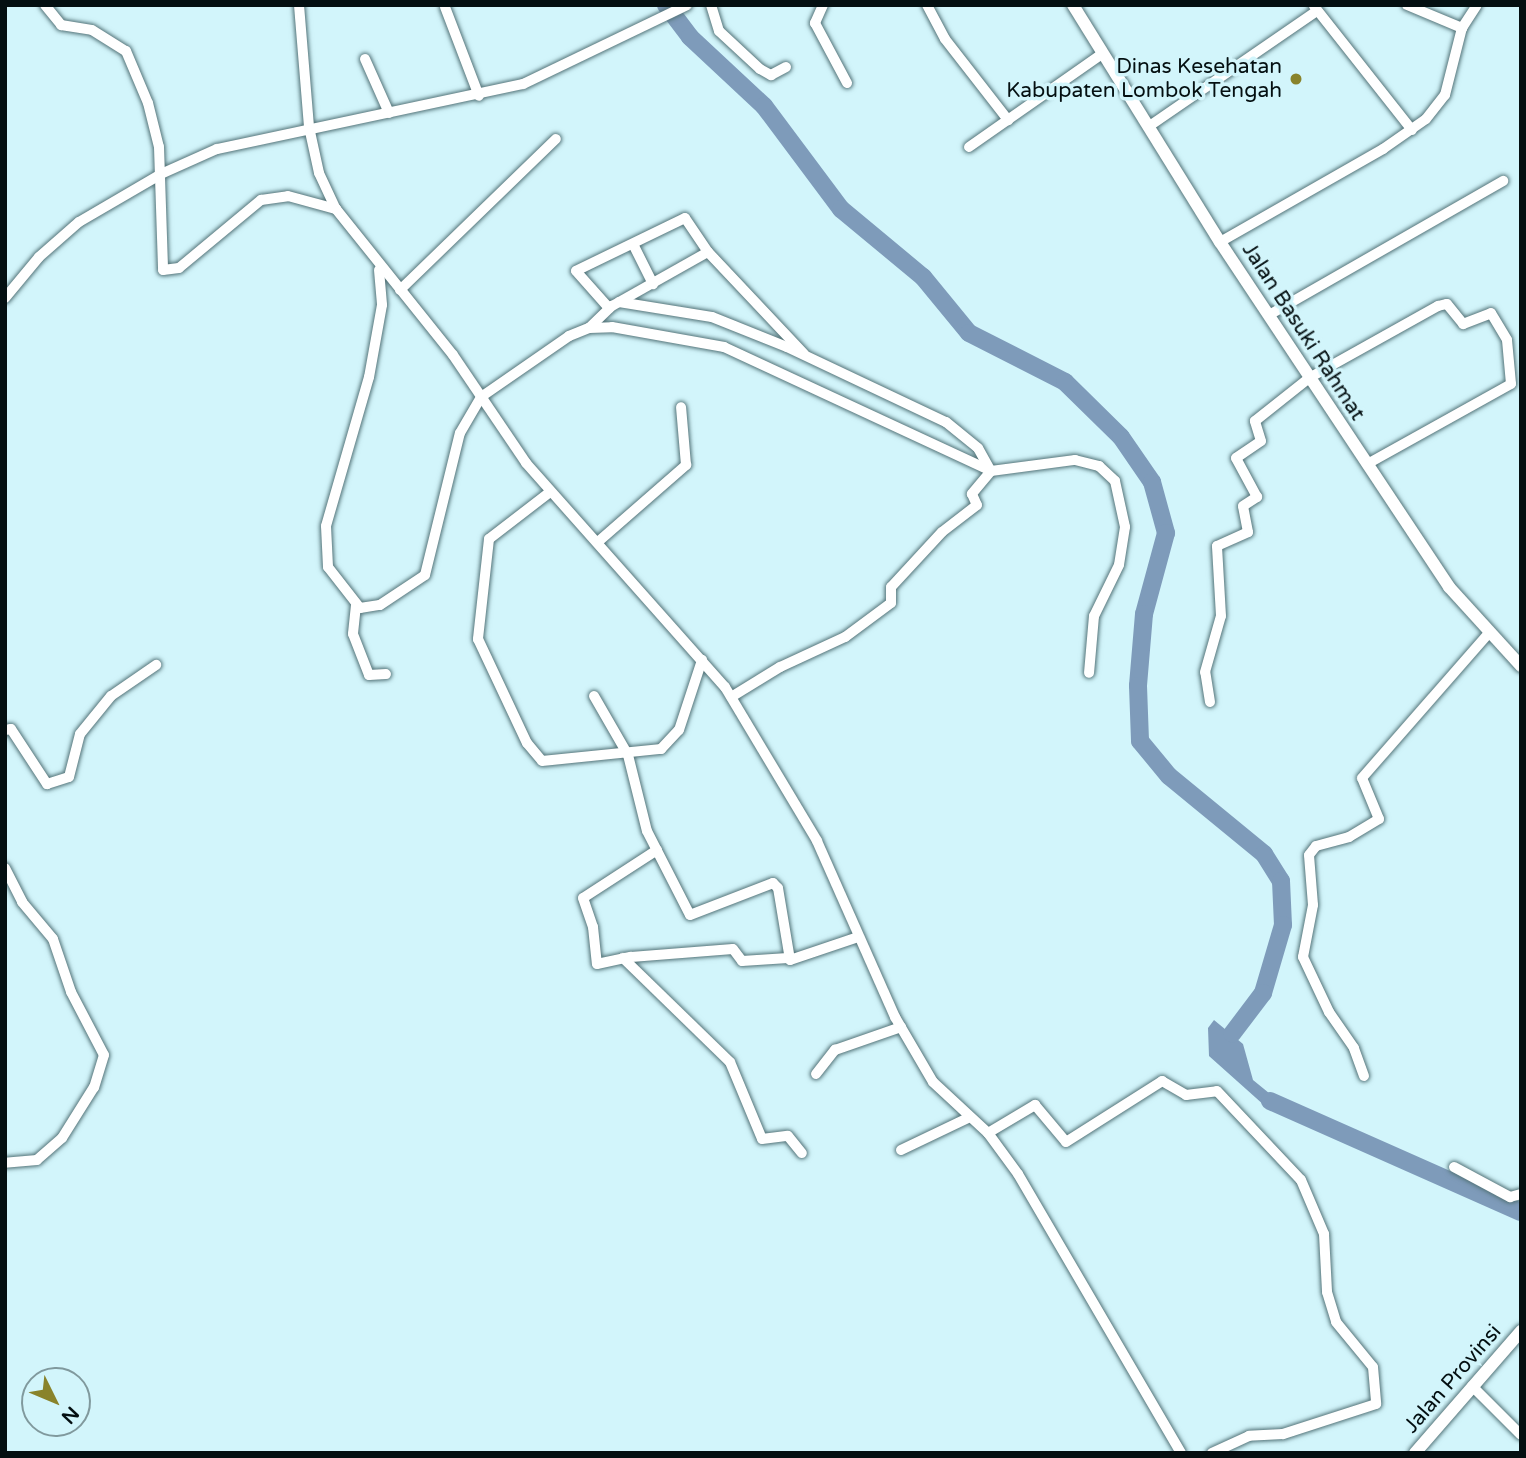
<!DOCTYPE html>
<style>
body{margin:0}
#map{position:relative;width:1526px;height:1458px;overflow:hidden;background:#d2f5fb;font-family:"Varela Round",sans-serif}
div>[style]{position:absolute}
.water>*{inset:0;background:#7e9bba}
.river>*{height:18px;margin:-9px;padding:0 9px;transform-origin:9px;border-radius:9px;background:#7e9bba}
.roads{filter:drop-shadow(0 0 2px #547479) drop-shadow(0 0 2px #547479)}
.minor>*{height:10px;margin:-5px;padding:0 5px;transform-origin:5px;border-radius:5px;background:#fff}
.major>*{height:12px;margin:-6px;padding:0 6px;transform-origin:6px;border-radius:6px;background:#fff}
.dots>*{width:19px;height:19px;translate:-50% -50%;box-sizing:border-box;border:4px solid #d2f5fb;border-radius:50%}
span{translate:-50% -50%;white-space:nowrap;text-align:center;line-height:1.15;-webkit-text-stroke:7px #d2f5fb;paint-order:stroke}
.poi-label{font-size:21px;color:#040f11}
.right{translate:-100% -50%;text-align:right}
.street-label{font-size:21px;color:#040f11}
.frame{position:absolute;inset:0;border:7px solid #040f11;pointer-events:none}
.north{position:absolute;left:21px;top:1367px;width:70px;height:70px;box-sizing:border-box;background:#d2f5fb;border:2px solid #80999d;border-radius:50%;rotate:133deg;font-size:19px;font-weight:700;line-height:28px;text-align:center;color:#040f11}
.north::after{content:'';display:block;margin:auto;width:24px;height:32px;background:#89832b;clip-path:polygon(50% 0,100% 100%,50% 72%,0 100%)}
</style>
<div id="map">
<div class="water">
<i style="clip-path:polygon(1214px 1020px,1243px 1044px,1253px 1080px,1275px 1098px,1265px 1106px,1209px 1056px,1208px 1028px)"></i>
</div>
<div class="river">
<i style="left:666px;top:5px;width:40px;rotate:53deg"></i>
<i style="left:690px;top:37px;width:101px;rotate:43deg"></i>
<i style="left:764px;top:106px;width:129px;rotate:53.2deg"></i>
<i style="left:841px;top:209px;width:107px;rotate:39.7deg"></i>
<i style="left:923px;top:277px;width:72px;rotate:50.6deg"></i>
<i style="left:969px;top:333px;width:108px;rotate:27deg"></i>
<i style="left:1065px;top:382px;width:78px;rotate:44.5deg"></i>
<i style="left:1121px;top:437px;width:55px;rotate:55.4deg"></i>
<i style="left:1152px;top:482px;width:53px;rotate:74.6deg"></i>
<i style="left:1166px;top:533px;width:84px;rotate:105.2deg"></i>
<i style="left:1144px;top:614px;width:72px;rotate:94.8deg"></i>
<i style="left:1138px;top:686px;width:55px;rotate:87.9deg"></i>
<i style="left:1140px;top:741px;width:45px;rotate:50.4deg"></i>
<i style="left:1169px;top:776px;width:123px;rotate:39.4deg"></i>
<i style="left:1264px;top:854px;width:32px;rotate:58deg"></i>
<i style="left:1281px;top:881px;width:44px;rotate:87.4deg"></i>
<i style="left:1283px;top:925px;width:71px;rotate:106.4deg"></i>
<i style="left:1263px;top:993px;width:51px;rotate:127.1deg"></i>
<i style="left:1270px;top:1101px;width:274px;rotate:23.9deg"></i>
</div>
<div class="roads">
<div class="minor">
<i style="left:45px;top:5px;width:26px;rotate:51deg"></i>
<i style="left:61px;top:25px;width:31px;rotate:9deg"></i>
<i style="left:92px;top:30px;width:40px;rotate:32deg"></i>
<i style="left:126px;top:51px;width:56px;rotate:67.1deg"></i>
<i style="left:148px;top:103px;width:45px;rotate:76deg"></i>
<i style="left:159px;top:147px;width:123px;rotate:88.1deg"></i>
<i style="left:163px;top:270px;width:16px;rotate:-7deg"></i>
<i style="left:179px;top:268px;width:107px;rotate:-39.7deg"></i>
<i style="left:261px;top:200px;width:27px;rotate:-8deg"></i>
<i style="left:288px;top:196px;width:50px;rotate:15.2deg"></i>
<i style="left:299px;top:5px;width:122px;rotate:85.3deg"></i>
<i style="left:309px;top:127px;width:47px;rotate:77.7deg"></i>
<i style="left:319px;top:173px;width:40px;rotate:65deg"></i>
<i style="left:336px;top:209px;width:187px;rotate:51.3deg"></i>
<i style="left:453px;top:355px;width:130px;rotate:55.9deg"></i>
<i style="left:526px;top:463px;width:300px;rotate:48.4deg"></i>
<i style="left:725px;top:687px;width:179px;rotate:59.1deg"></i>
<i style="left:817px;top:841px;width:193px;rotate:66.1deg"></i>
<i style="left:895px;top:1017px;width:75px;rotate:59.7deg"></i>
<i style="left:933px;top:1082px;width:75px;rotate:42.8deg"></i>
<i style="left:988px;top:1133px;width:51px;rotate:53.8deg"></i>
<i style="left:1018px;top:1174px;width:323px;rotate:59.7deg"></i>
<i style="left:711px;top:5px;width:27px;rotate:73deg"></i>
<i style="left:719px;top:31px;width:56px;rotate:42.8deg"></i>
<i style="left:760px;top:69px;width:13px;rotate:29deg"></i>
<i style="left:771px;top:75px;width:17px;rotate:-28deg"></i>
<i style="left:823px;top:5px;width:20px;rotate:114deg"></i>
<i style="left:815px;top:23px;width:68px;rotate:61.9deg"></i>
<i style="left:927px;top:5px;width:38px;rotate:62deg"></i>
<i style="left:945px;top:39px;width:103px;rotate:52.1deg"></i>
<i style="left:1407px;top:5px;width:60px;rotate:22.7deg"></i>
<i style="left:1314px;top:6px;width:158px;rotate:51.7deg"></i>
<i style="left:445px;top:7px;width:95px;rotate:69.1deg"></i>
<i style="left:365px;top:59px;width:59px;rotate:66deg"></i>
<i style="left:1148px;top:127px;width:205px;rotate:-34.5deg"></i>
<i style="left:969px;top:147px;width:162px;rotate:-35deg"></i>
<i style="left:1220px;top:242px;width:188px;rotate:-29.7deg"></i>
<i style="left:1383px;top:149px;width:52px;rotate:-34.9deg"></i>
<i style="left:1426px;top:119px;width:31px;rotate:-52deg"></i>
<i style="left:1445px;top:95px;width:69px;rotate:-75.8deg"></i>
<i style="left:1462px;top:28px;width:27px;rotate:-57deg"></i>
<i style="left:633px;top:244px;width:45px;rotate:63.4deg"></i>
<i style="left:708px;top:252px;width:140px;rotate:46.7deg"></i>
<i style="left:379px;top:270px;width:35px;rotate:85deg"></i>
<i style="left:382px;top:305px;width:73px;rotate:100.2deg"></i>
<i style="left:369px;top:377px;width:155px;rotate:106.1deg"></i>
<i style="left:326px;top:526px;width:41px;rotate:87.2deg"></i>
<i style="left:328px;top:567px;width:52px;rotate:52deg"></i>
<i style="left:360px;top:608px;width:20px;rotate:-9deg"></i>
<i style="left:380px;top:605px;width:54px;rotate:-33.7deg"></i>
<i style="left:425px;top:575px;width:146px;rotate:-76.2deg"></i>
<i style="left:460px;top:433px;width:42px;rotate:-59.7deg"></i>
<i style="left:481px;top:397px;width:107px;rotate:-34.7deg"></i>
<i style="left:569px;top:336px;width:22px;rotate:-22deg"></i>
<i style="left:589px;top:328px;width:23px;rotate:-2deg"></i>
<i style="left:612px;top:327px;width:114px;rotate:10.1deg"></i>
<i style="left:724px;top:347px;width:294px;rotate:24.9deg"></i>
<i style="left:991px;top:471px;width:85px;rotate:-7.5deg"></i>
<i style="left:1075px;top:460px;width:25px;rotate:14deg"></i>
<i style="left:1099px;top:466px;width:22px;rotate:43deg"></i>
<i style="left:1115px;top:481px;width:47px;rotate:77.7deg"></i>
<i style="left:1125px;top:527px;width:38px;rotate:99deg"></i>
<i style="left:1119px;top:565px;width:57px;rotate:116.1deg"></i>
<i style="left:1094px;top:616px;width:57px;rotate:95deg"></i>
<i style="left:400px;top:290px;width:217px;rotate:-44.1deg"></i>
<i style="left:5px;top:298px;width:53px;rotate:-50.3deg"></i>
<i style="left:39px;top:257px;width:53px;rotate:-41.2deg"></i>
<i style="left:79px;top:222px;width:95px;rotate:-30.3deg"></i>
<i style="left:161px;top:174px;width:61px;rotate:-24.1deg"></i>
<i style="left:217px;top:149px;width:313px;rotate:-12deg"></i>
<i style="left:523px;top:84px;width:182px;rotate:-25.7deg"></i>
<i style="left:619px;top:302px;width:94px;rotate:9.2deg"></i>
<i style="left:712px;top:317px;width:81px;rotate:21.8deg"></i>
<i style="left:787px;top:347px;width:176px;rotate:25.3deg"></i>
<i style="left:946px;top:422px;width:41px;rotate:39.1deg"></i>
<i style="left:978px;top:448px;width:26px;rotate:61deg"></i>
<i style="left:991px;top:471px;width:30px;rotate:130deg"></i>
<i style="left:972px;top:494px;width:12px;rotate:66deg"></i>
<i style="left:977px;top:505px;width:44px;rotate:142.4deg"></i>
<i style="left:942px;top:532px;width:75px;rotate:132.8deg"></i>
<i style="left:891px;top:587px;width:16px;rotate:90deg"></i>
<i style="left:891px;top:603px;width:57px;rotate:143.5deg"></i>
<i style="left:845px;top:637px;width:72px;rotate:155.2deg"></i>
<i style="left:780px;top:667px;width:57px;rotate:148.5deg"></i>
<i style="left:1269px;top:315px;width:270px;rotate:-29.8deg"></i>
<i style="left:589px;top:328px;width:32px;rotate:-44deg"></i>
<i style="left:612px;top:306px;width:110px;rotate:-29.4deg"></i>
<i style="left:708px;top:252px;width:41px;rotate:-124.1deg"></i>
<i style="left:685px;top:218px;width:121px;rotate:154.1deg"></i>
<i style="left:576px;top:271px;width:50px;rotate:48.3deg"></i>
<i style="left:550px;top:492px;width:77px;rotate:142.4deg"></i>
<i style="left:489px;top:539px;width:101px;rotate:96.3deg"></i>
<i style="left:478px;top:639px;width:115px;rotate:64.8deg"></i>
<i style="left:527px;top:743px;width:23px;rotate:50deg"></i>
<i style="left:542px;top:761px;width:120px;rotate:-5.8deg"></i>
<i style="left:661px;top:749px;width:26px;rotate:-47deg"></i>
<i style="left:679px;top:730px;width:74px;rotate:-71.8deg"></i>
<i style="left:599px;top:541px;width:116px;rotate:-41.1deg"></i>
<i style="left:686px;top:465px;width:58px;rotate:-94.9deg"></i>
<i style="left:356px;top:605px;width:29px;rotate:96deg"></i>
<i style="left:353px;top:634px;width:44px;rotate:68.7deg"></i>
<i style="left:369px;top:675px;width:17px;rotate:-3deg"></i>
<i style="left:594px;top:696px;width:68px;rotate:60deg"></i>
<i style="left:628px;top:755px;width:78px;rotate:76deg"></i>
<i style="left:647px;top:831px;width:94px;rotate:62.9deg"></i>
<i style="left:690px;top:915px;width:89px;rotate:-21.1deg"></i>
<i style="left:773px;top:883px;width:7px;rotate:45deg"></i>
<i style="left:778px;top:888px;width:73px;rotate:80.5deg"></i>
<i style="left:790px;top:960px;width:72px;rotate:-18.7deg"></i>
<i style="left:1210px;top:702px;width:30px;rotate:-99deg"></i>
<i style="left:1205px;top:672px;width:58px;rotate:-74.1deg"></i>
<i style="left:1221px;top:616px;width:70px;rotate:-93.3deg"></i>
<i style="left:1217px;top:546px;width:34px;rotate:-24deg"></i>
<i style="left:1248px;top:532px;width:26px;rotate:-101deg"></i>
<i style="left:1243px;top:506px;width:17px;rotate:-33deg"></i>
<i style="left:1257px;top:497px;width:44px;rotate:-118.3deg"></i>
<i style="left:1236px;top:458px;width:30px;rotate:-34deg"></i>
<i style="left:1261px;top:441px;width:21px;rotate:-107deg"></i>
<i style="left:1255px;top:421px;width:69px;rotate:-38.5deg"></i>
<i style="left:1309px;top:378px;width:148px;rotate:-29.2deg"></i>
<i style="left:1438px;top:306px;width:9px;rotate:-13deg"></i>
<i style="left:1447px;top:304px;width:26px;rotate:51deg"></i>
<i style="left:1463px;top:324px;width:30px;rotate:-21deg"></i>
<i style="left:1491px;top:313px;width:31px;rotate:59deg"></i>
<i style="left:1507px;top:340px;width:44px;rotate:84.8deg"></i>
<i style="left:1511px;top:384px;width:165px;rotate:150.9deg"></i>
<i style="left:5px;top:730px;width:6px;rotate:-9deg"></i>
<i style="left:11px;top:729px;width:66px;rotate:56.8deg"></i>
<i style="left:47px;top:784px;width:23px;rotate:-18deg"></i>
<i style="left:69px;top:777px;width:44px;rotate:-75.7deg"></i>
<i style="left:80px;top:734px;width:49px;rotate:-50.8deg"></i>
<i style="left:111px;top:696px;width:55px;rotate:-34.6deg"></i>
<i style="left:657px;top:850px;width:88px;rotate:147deg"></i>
<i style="left:583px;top:898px;width:31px;rotate:71deg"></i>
<i style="left:593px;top:927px;width:37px;rotate:84deg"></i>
<i style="left:597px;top:964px;width:35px;rotate:-12deg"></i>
<i style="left:631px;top:957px;width:102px;rotate:-4.5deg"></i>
<i style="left:733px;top:949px;width:15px;rotate:53deg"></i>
<i style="left:742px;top:961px;width:46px;rotate:-3.7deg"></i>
<i style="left:5px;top:868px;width:38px;rotate:63deg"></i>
<i style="left:22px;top:902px;width:48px;rotate:50deg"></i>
<i style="left:53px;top:939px;width:56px;rotate:71.2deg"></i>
<i style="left:71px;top:992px;width:71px;rotate:62.4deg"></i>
<i style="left:104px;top:1055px;width:34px;rotate:107deg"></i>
<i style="left:94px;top:1087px;width:60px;rotate:122.1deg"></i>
<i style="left:62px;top:1138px;width:33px;rotate:139deg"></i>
<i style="left:37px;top:1160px;width:32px;rotate:175deg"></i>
<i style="left:623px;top:958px;width:149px;rotate:44.2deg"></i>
<i style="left:730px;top:1062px;width:83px;rotate:67.4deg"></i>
<i style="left:762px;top:1139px;width:26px;rotate:-7deg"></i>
<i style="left:788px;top:1136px;width:22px;rotate:51deg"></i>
<i style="left:816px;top:1074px;width:31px;rotate:-52deg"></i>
<i style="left:835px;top:1050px;width:70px;rotate:-19.2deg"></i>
<i style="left:1364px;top:1076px;width:30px;rotate:-110deg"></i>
<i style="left:1354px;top:1048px;width:44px;rotate:-124.8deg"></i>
<i style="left:1329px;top:1012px;width:61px;rotate:-115.3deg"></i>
<i style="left:1303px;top:957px;width:53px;rotate:-79.1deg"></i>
<i style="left:1313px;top:905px;width:50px;rotate:-94.6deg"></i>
<i style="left:1309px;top:855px;width:11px;rotate:-52deg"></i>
<i style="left:1316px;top:846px;width:34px;rotate:-15deg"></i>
<i style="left:1349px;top:837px;width:35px;rotate:-31deg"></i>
<i style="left:1379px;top:819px;width:44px;rotate:-112.5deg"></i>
<i style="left:1362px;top:778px;width:191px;rotate:-48.8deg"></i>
<i style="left:988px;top:1133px;width:55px;rotate:-30.8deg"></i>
<i style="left:1035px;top:1105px;width:48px;rotate:50deg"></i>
<i style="left:1066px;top:1142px;width:114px;rotate:-32.4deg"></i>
<i style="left:1162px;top:1081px;width:28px;rotate:30deg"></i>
<i style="left:1186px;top:1095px;width:31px;rotate:-7deg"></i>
<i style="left:1217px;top:1091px;width:122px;rotate:46.7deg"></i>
<i style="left:1301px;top:1180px;width:59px;rotate:66.9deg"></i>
<i style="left:1324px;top:1234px;width:58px;rotate:87deg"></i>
<i style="left:1327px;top:1292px;width:31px;rotate:73deg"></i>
<i style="left:1336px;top:1322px;width:58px;rotate:50.6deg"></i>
<i style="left:1373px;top:1367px;width:37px;rotate:85deg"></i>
<i style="left:1376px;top:1404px;width:98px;rotate:162.1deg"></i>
<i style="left:1283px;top:1434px;width:34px;rotate:177deg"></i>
<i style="left:1249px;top:1436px;width:41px;rotate:155.3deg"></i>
<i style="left:901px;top:1150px;width:76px;rotate:-25.6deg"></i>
<i style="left:1454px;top:1167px;width:64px;rotate:28.2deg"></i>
<i style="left:1510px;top:1197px;width:11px;rotate:-15deg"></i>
<i style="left:1472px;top:1386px;width:69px;rotate:45deg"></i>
</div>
<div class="major">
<i style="left:1073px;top:5px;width:279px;rotate:58.2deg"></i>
<i style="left:1220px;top:242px;width:414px;rotate:56.4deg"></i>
<i style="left:1449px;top:587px;width:107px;rotate:47.7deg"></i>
<i style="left:1415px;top:1453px;width:162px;rotate:-49deg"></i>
</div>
</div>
<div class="dots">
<i style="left:1296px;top:79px;background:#89832b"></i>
</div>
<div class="poi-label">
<span class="right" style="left:1282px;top:79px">Dinas Kesehatan<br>Kabupaten Lombok Tengah</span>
</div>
<div class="street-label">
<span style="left:1303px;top:332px;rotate:57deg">Jalan Basuki Rahmat</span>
<span style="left:1453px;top:1379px;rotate:-49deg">Jalan Provinsi</span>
</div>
<div class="frame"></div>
<div class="north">N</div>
</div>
